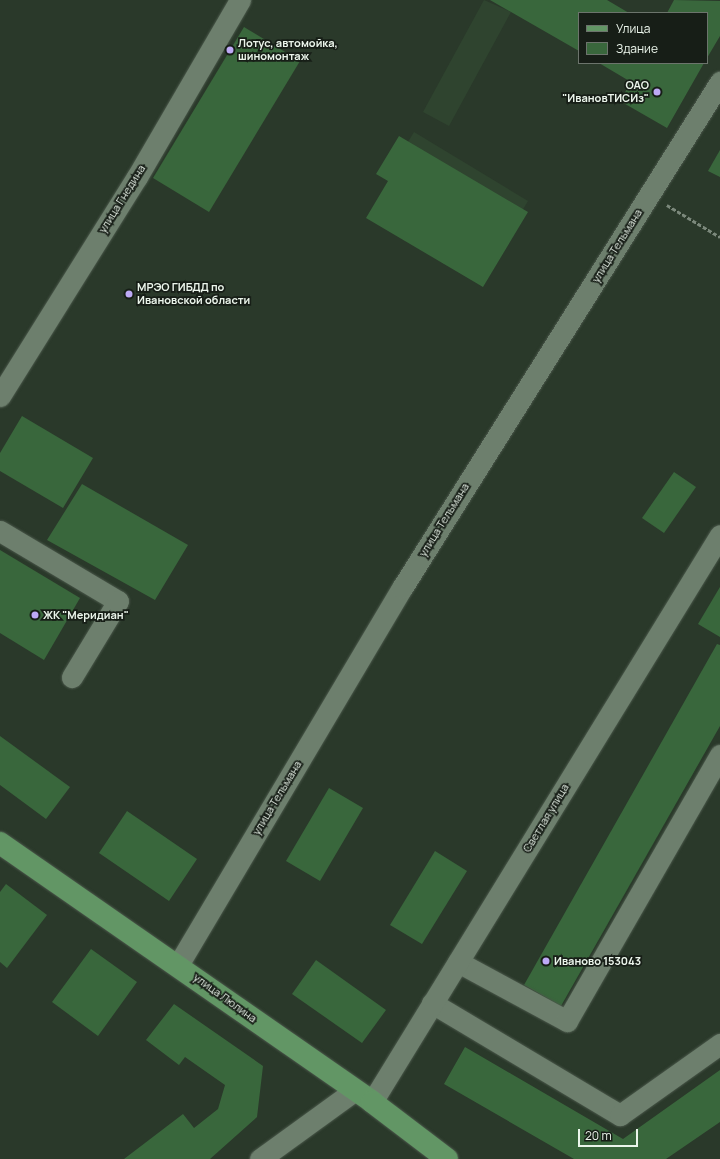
<!DOCTYPE html>
<meta charset="utf-8">
<style>
body{margin:0}
#map{position:relative;width:720px;height:1159px;overflow:hidden;background:#2a392a;font-family:Manrope,sans-serif}
div>[style]{position:absolute}
.built>*{inset:0;background:#2f442f}
.building>*{inset:0;background:#39673c}
.path>*{height:2.5px;margin-top:-1.25px;transform-origin:0;background:repeating-linear-gradient(90deg,#7b887b 0 4px,transparent 0 6px)}
.roads{filter:drop-shadow(0 0 1px #4a574a) drop-shadow(0 0 1px #4a574a)}
.minor>*{height:21px;margin:-10.5px;padding:0 10.5px;transform-origin:10.5px;border-radius:10.5px;background:#6d7f6d}
.major>*{height:22px;margin:-11px;padding:0 11px;transform-origin:11px;border-radius:11px;background:#629665}
.dots>*{width:11px;height:11px;translate:-50% -50%;box-sizing:border-box;border:2px solid #171e17;border-radius:50%}
span{translate:-50% -50%;white-space:nowrap;text-align:center;line-height:1.15;-webkit-text-stroke:3.5px #171e17;paint-order:stroke}
.poi-label{font-size:11px;color:#ebf5eb;font-weight:700}
.left{translate:0 -50%;text-align:left}
.right{translate:-100% -50%;text-align:right}
.street-label{font-size:11px;color:#ebf5eb}
.legend{position:absolute;left:578px;top:12px;width:130px;height:52px;box-sizing:border-box;background:#171e17;border:1px solid #6c746c;margin:0;padding:5px 7px;list-style:none;font-size:12px;color:#ebf5eb}
.legend li{display:flex;align-items:center;gap:8px;height:20px}
.legend b{width:20px;border:1px solid #6c746c}
.scale{position:absolute;left:578px;top:1129px;width:60px;height:18px;box-sizing:border-box;border:2px solid #ebf5eb;border-top:0;padding-left:5px;font-size:12px;line-height:14px;white-space:nowrap;color:#ebf5eb;-webkit-text-stroke:3px #171e17;paint-order:stroke}
</style>
<div id="map">
<div class="built">
<i style="clip-path:polygon(484px 0,511px 12px,449px 126px,423px 112px)"></i>
<i style="clip-path:polygon(414px 132px,528px 201px,508px 234px,394px 165px)"></i>
</div>
<div class="building">
<i style="clip-path:polygon(490px 0,607px 0,629px 13px,579px 13px,579px 51px)"></i>
<i style="clip-path:polygon(674px 0,720px 1px,720px 36px,707px 58px,707px 13px,667px 13px)"></i>
<i style="clip-path:polygon(244px 27px,300px 61px,209px 212px,153px 178px)"></i>
<i style="clip-path:polygon(599px 63px,704px 63px,667px 128px,620px 101px,631px 82px)"></i>
<i style="clip-path:polygon(399px 136px,528px 212px,483px 287px,366px 218px,388px 181px,376px 174px)"></i>
<i style="clip-path:polygon(720px 150px,720px 177px,708px 171px)"></i>
<i style="clip-path:polygon(22px 416px,93px 458px,63px 508px,0 471px,0 453px)"></i>
<i style="clip-path:polygon(674px 472px,696px 487px,664px 533px,642px 518px)"></i>
<i style="clip-path:polygon(82px 484px,188px 545px,155px 600px,47px 540px)"></i>
<i style="clip-path:polygon(0 550px,80px 598px,44px 660px,0 633px)"></i>
<i style="clip-path:polygon(720px 587px,720px 637px,698px 624px)"></i>
<i style="clip-path:polygon(717px 644px,720px 645px,720px 726px,561px 1006px,524px 985px)"></i>
<i style="clip-path:polygon(0 736px,70px 787px,46px 819px,0 785px)"></i>
<i style="clip-path:polygon(329px 788px,363px 808px,320px 881px,286px 861px)"></i>
<i style="clip-path:polygon(127px 811px,197px 859px,169px 901px,99px 853px)"></i>
<i style="clip-path:polygon(435px 851px,467px 871px,422px 944px,390px 925px)"></i>
<i style="clip-path:polygon(6px 884px,47px 915px,7px 968px,0 962px,0 892px)"></i>
<i style="clip-path:polygon(91px 949px,137px 982px,98px 1036px,52px 1002px)"></i>
<i style="clip-path:polygon(316px 960px,386px 1010px,362px 1043px,292px 994px)"></i>
<i style="clip-path:polygon(174px 1004px,263px 1066px,257px 1117px,210px 1159px,124px 1159px,183px 1114px,194px 1128px,218px 1109px,225px 1085px,185px 1057px,179px 1065px,146px 1040px)"></i>
<i style="clip-path:polygon(465px 1047px,623px 1139px,720px 1070px,720px 1122px,666px 1159px,574px 1159px,444px 1084px)"></i>
</div>
<div class="path">
<i style="left:667px;top:205px;width:62px;rotate:31.1deg"></i>
</div>
<div class="roads">
<div class="minor">
<i style="left:0;top:396px;width:258px;rotate:-58deg"></i>
<i style="left:137px;top:177px;width:205px;rotate:-59.8deg"></i>
<i style="left:0;top:531px;width:137px;rotate:30.7deg"></i>
<i style="left:118px;top:601px;width:89px;rotate:121.2deg"></i>
<i style="left:458px;top:962px;width:124px;rotate:28.4deg"></i>
<i style="left:567px;top:1021px;width:307px;rotate:-60.1deg"></i>
<i style="left:178px;top:965px;width:439px;rotate:-59.3deg"></i>
<i style="left:402px;top:588px;width:598px;rotate:-57.85deg"></i>
<i style="left:432px;top:1003px;width:219px;rotate:30.8deg"></i>
<i style="left:620px;top:1115px;width:123px;rotate:-35.4deg"></i>
<i style="left:372px;top:1102px;width:665px;rotate:-58.46deg"></i>
<i style="left:260px;top:1159px;width:116px;rotate:-35.9deg"></i>
</div>
<div class="major">
<i style="left:0;top:843px;width:453px;rotate:34.8deg"></i>
<i style="left:372px;top:1102px;width:94px;rotate:37.2deg"></i>
</div>
</div>
<div class="dots">
<i style="left:230px;top:50px;background:#bda9f5"></i>
<i style="left:657px;top:92px;background:#bda9f5"></i>
<i style="left:129px;top:294px;background:#bda9f5"></i>
<i style="left:35px;top:615px;background:#bda9f5"></i>
<i style="left:546px;top:961px;background:#bda9f5"></i>
</div>
<div class="poi-label">
<span class="left" style="left:238px;top:50px">Лотус, автомойка,<br>шиномонтаж</span>
<span class="right" style="left:649px;top:92px">ОАО<br>"ИвановТИСИз"</span>
<span class="left" style="left:137px;top:294px">МРЭО ГИБДД по<br>Ивановской области</span>
<span class="left" style="left:43px;top:615px">ЖК "Меридиан"</span>
<span class="left" style="left:554px;top:961px">Иваново 153043</span>
</div>
<div class="street-label">
<span style="left:122px;top:199px;rotate:-58deg">улица Гнедина</span>
<span style="left:617px;top:246px;rotate:-58deg">улица Тельмана</span>
<span style="left:444px;top:520px;rotate:-58deg">улица Тельмана</span>
<span style="left:277px;top:798px;rotate:-59deg">улица Тельмана</span>
<span style="left:546px;top:818px;rotate:-59deg">Светлая улица</span>
<span style="left:225px;top:998px;rotate:36deg">улица Люлина</span>
</div>
<ul class="legend">
<li><b style="height:5px;background:#629665"></b>Улица</li>
<li><b style="height:11px;background:#39673c"></b>Здание</li>
</ul>
<div class="scale">20 m</div>
</div>
